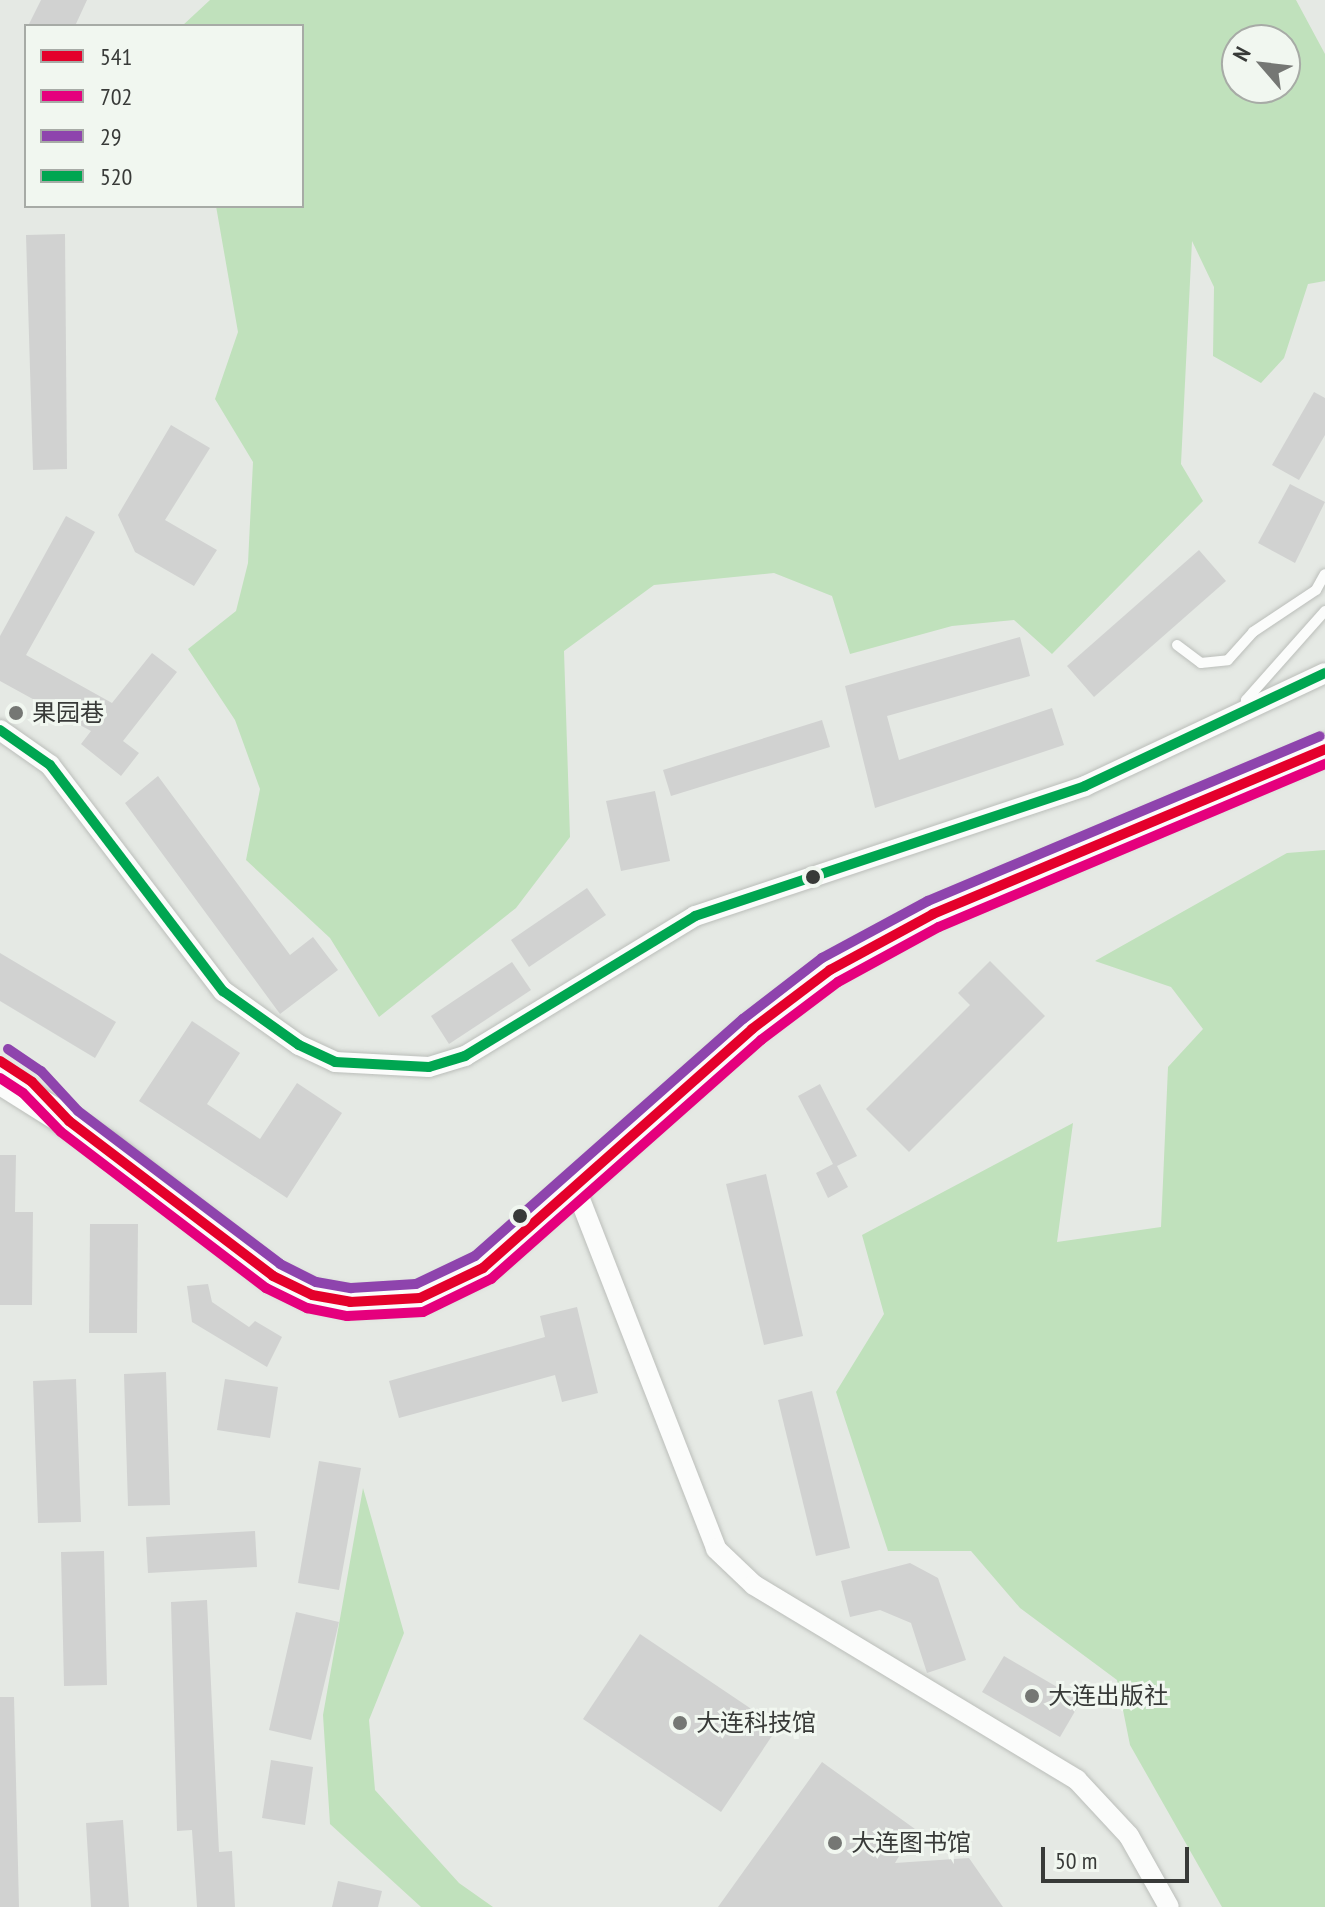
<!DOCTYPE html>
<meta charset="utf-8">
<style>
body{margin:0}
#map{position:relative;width:1325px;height:1907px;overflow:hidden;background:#e5e9e4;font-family:"PT Sans Narrow","Noto Sans SC",sans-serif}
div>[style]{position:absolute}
.green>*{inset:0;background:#c0e1bc}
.building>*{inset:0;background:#d1d2d1}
.roads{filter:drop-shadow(0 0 2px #bbbeba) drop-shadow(0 0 2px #bbbeba)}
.lane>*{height:10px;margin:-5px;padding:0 5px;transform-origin:5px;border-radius:5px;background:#fbfcfb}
.street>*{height:20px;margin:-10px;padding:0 10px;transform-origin:10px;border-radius:10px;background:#fbfcfb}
.primary>*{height:30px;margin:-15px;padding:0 15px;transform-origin:15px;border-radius:15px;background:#fbfcfb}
.bus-1>*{height:10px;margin:-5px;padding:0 5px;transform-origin:5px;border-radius:5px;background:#e4002b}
.bus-2>*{height:10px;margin:-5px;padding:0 5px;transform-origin:5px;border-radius:5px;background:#e5007d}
.bus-3>*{height:10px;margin:-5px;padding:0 5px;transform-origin:5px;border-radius:5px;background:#8e44ad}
.bus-4>*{height:10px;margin:-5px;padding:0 5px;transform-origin:5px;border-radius:5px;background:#00a651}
.dots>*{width:22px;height:22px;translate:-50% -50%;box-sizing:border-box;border:4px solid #f1f7f0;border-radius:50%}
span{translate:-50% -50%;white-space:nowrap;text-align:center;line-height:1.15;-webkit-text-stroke:6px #f1f7f0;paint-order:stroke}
.poi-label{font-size:24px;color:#383a38}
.left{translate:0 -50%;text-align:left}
.legend{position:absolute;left:24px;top:24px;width:280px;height:184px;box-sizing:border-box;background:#f1f7f0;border:2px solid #a7aba6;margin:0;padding:10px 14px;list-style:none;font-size:24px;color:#383a38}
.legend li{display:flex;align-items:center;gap:16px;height:40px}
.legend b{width:40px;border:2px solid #a7aba6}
.north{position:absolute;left:1221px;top:24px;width:80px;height:80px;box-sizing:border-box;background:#f1f7f0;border:2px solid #a7aba6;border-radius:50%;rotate:298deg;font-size:22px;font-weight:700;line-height:32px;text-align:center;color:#383a38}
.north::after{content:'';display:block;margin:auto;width:28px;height:36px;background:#757774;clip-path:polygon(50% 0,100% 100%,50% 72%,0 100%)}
.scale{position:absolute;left:1041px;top:1847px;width:148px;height:36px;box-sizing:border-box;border:4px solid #383a38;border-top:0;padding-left:10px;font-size:24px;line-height:28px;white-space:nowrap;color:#383a38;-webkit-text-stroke:6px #f1f7f0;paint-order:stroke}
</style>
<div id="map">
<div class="green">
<i style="clip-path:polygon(evenodd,210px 0,1296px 0,1325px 54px,1325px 281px,1308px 284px,1284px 358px,1261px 383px,1213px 356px,1214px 287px,1192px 241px,1181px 464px,1203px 501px,1052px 654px,1014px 620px,952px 626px,850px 654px,832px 596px,774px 573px,654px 585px,564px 651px,570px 837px,516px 908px,379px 1017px,330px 938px,246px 860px,260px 789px,235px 720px,188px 649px,236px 611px,248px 563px,253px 462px,215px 399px,238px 332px,216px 206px,302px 206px,302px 26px,182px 26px,210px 0,1237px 40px,1285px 40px,1285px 88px,1237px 88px,1237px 40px)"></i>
<i style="clip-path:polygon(1325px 850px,1325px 1907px,1222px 1907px,1130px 1745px,1117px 1680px,1020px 1608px,971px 1551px,888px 1551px,836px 1392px,884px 1314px,862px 1235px,1073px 1123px,1057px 1242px,1161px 1227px,1168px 1067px,1203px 1029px,1171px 987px,1095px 961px,1287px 853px)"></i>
<i style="clip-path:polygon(363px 1488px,404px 1633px,369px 1720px,375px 1790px,459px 1883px,493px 1907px,421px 1907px,330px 1824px,323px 1715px)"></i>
</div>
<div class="building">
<i style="clip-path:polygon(41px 0,87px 0,75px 26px,28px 26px)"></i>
<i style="clip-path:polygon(65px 234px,67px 469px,33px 470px,26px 235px)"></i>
<i style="clip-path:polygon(1314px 392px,1325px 398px,1325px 435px,1299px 480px,1272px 465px)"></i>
<i style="clip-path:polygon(171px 425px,210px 448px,165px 520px,217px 550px,194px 586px,135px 552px,118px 515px)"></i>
<i style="clip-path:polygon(1290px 484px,1325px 502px,1295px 563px,1258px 543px)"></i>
<i style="clip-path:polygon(66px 516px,95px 532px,26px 655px,112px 703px,152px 653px,177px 672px,123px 741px,139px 753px,121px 776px,81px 744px,91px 731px,0 681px,0 636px)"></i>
<i style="clip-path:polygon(1199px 550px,1226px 581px,1094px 697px,1067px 666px)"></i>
<i style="clip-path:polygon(1020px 637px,1030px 676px,887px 716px,899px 760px,1052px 708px,1064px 745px,875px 808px,845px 686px)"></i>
<i style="clip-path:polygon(822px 720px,830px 747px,671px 796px,663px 770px)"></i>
<i style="clip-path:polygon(158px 776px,290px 955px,313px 937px,338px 970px,280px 1014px,125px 803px)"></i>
<i style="clip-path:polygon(655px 791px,670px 861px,621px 871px,606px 801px)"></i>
<i style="clip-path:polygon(587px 888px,606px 915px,529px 967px,511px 940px)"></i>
<i style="clip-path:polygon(0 953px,116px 1022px,95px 1058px,0 1001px)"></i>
<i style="clip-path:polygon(990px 961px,1045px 1016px,909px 1152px,866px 1109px,970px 1005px,958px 993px)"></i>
<i style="clip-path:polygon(512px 962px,531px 990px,449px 1044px,431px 1016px)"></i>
<i style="clip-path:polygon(192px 1021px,240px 1053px,207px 1104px,260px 1139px,297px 1083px,342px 1113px,287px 1198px,139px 1101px)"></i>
<i style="clip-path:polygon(820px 1084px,857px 1156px,837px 1166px,848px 1187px,828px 1198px,816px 1173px,833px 1164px,798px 1096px)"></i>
<i style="clip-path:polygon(0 1155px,16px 1155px,15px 1212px,33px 1212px,32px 1305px,0 1305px)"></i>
<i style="clip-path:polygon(766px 1174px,803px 1336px,764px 1345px,726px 1184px)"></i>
<i style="clip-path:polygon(90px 1224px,138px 1224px,137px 1333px,89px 1333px)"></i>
<i style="clip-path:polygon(208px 1284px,212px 1302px,249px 1327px,255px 1321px,282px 1337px,267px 1367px,192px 1322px,187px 1286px)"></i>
<i style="clip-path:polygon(577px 1307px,598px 1393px,562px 1402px,555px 1375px,399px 1418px,389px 1381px,545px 1337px,540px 1316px)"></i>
<i style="clip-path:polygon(166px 1372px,170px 1505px,128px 1506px,124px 1374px)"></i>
<i style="clip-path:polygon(76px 1379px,81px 1522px,38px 1523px,33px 1381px)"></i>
<i style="clip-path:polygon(225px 1379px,278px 1387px,270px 1438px,217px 1430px)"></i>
<i style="clip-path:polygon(812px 1391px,850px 1548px,816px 1556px,778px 1400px)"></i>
<i style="clip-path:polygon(319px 1461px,361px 1468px,339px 1590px,298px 1583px)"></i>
<i style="clip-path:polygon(255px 1531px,257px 1567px,148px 1573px,146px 1537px)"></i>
<i style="clip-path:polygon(104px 1551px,107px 1685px,64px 1686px,61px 1552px)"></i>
<i style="clip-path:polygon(910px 1563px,938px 1578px,966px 1660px,927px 1673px,911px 1623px,880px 1610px,850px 1617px,841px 1581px)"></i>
<i style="clip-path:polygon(207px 1600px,219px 1852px,232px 1851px,235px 1907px,197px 1907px,192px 1830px,177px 1831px,171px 1602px)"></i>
<i style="clip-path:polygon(296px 1612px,339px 1622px,311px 1740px,269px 1730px)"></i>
<i style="clip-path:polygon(640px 1634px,778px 1727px,721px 1812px,583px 1719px)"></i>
<i style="clip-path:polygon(1004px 1656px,1081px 1701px,1060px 1737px,982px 1692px)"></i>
<i style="clip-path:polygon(0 1697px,14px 1697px,19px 1907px,0 1907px)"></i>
<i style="clip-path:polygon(271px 1760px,313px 1767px,305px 1825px,262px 1818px)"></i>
<i style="clip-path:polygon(822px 1762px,915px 1829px,895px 1863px,969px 1858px,1003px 1907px,718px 1907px)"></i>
<i style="clip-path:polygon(123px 1820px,129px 1907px,91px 1907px,86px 1823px)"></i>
<i style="clip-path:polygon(338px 1881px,382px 1891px,378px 1907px,332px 1907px)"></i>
</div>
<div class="roads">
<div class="lane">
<i style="left:1177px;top:645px;width:30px;rotate:37deg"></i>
<i style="left:1201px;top:663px;width:27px;rotate:-6deg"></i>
<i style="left:1228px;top:660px;width:38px;rotate:-48deg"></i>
<i style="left:1253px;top:632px;width:76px;rotate:-33.7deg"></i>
<i style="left:1316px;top:590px;width:18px;rotate:-61deg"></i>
<i style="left:1245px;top:712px;width:12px;rotate:-85deg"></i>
<i style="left:1246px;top:700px;width:119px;rotate:-48.4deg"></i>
</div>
<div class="street">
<i style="left:0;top:730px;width:61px;rotate:35deg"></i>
<i style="left:50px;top:765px;width:285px;rotate:52.6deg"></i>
<i style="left:223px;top:991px;width:93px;rotate:35.4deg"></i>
<i style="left:299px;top:1045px;width:40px;rotate:25deg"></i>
<i style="left:335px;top:1062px;width:94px;rotate:3deg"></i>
<i style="left:429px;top:1067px;width:38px;rotate:-17deg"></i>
<i style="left:465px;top:1056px;width:269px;rotate:-31.3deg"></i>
<i style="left:695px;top:916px;width:411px;rotate:-18.4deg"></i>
<i style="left:1085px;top:786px;width:265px;rotate:-25.2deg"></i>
<i style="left:576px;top:1189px;width:386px;rotate:68.7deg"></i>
<i style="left:716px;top:1549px;width:52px;rotate:43.5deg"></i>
<i style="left:754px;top:1585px;width:377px;rotate:31.1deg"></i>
<i style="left:1077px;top:1780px;width:76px;rotate:47.1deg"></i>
<i style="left:1129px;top:1836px;width:81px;rotate:60.6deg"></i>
</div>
<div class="primary">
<i style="left:0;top:1079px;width:126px;rotate:32.1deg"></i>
<i style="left:107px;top:1146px;width:211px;rotate:38.1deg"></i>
<i style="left:273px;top:1276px;width:43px;rotate:26deg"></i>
<i style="left:312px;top:1295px;width:39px;rotate:10deg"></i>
<i style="left:350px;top:1302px;width:70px;rotate:-3.3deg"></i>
<i style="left:420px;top:1298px;width:70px;rotate:-25.5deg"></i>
<i style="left:483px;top:1268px;width:360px;rotate:-41.6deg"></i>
<i style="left:752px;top:1029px;width:98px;rotate:-37.1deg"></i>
<i style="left:830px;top:970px;width:117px;rotate:-28.5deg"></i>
<i style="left:933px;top:914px;width:425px;rotate:-22.8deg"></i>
</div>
</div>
<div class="bus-1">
<i style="left:0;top:1061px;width:38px;rotate:33deg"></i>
<i style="left:32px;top:1082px;width:54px;rotate:46.5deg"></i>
<i style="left:69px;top:1121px;width:256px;rotate:37.2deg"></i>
<i style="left:273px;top:1276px;width:43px;rotate:26deg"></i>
<i style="left:312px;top:1295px;width:39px;rotate:10deg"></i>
<i style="left:350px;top:1302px;width:70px;rotate:-3.3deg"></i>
<i style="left:420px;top:1298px;width:70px;rotate:-25.5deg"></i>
<i style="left:483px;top:1268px;width:360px;rotate:-41.6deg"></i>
<i style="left:752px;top:1029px;width:98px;rotate:-37.1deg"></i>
<i style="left:830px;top:970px;width:117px;rotate:-28.5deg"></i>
<i style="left:933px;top:914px;width:425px;rotate:-22.8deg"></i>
</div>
<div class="bus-2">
<i style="left:0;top:1078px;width:27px;rotate:33deg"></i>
<i style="left:23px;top:1093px;width:54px;rotate:45.7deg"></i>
<i style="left:61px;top:1132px;width:258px;rotate:37.3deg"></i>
<i style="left:266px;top:1288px;width:46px;rotate:26deg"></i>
<i style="left:307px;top:1308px;width:41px;rotate:11.3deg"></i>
<i style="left:347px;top:1316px;width:76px;rotate:-3deg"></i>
<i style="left:423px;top:1312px;width:76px;rotate:-25.9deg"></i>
<i style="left:491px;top:1279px;width:361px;rotate:-41.5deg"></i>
<i style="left:761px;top:1040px;width:96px;rotate:-37deg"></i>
<i style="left:838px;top:982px;width:115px;rotate:-28.6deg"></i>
<i style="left:939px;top:927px;width:419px;rotate:-22.9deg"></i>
</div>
<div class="bus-3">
<i style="left:8px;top:1049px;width:40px;rotate:34deg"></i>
<i style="left:41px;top:1071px;width:54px;rotate:47.2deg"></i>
<i style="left:78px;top:1111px;width:253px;rotate:37.1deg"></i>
<i style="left:280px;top:1264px;width:40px;rotate:26.6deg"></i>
<i style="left:316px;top:1282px;width:36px;rotate:10deg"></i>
<i style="left:351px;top:1288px;width:65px;rotate:-3.5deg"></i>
<i style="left:416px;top:1284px;width:65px;rotate:-25.4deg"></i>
<i style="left:475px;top:1256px;width:358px;rotate:-41.5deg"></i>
<i style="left:743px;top:1019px;width:100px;rotate:-37.7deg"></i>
<i style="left:822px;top:958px;width:120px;rotate:-28.3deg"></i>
<i style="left:928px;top:901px;width:425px;rotate:-22.8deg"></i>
</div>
<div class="bus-4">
<i style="left:0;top:730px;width:61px;rotate:35deg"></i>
<i style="left:50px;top:765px;width:285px;rotate:52.6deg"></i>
<i style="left:223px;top:991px;width:93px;rotate:35.4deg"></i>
<i style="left:299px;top:1045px;width:40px;rotate:25deg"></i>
<i style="left:335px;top:1062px;width:94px;rotate:3deg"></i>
<i style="left:429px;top:1067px;width:38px;rotate:-17deg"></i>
<i style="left:465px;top:1056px;width:269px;rotate:-31.3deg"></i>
<i style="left:695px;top:916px;width:411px;rotate:-18.4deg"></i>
<i style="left:1085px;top:786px;width:265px;rotate:-25.2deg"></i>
</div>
<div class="dots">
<i style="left:16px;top:713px;background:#757774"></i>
<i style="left:813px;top:877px;background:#383a38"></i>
<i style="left:520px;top:1216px;background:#383a38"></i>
<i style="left:1032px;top:1696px;background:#757774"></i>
<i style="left:680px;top:1723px;background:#757774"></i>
<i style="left:835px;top:1843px;background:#757774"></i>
</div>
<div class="poi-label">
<span class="left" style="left:32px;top:713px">果园巷</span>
<span class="left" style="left:1048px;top:1696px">大连出版社</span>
<span class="left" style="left:696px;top:1723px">大连科技馆</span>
<span class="left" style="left:851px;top:1843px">大连图书馆</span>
</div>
<ul class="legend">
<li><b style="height:10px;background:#e4002b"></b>541</li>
<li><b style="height:10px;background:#e5007d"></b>702</li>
<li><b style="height:10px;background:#8e44ad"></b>29</li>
<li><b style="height:10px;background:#00a651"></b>520</li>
</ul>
<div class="north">N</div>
<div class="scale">50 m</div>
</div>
